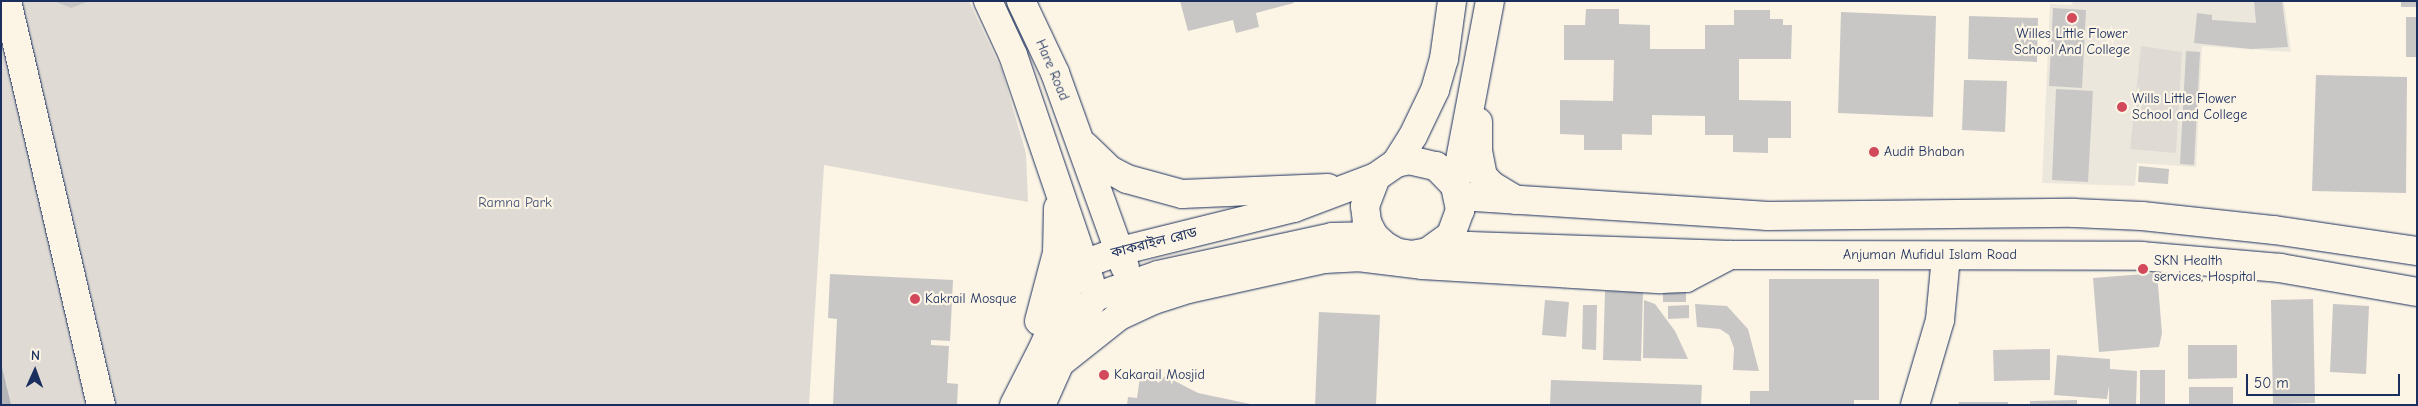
<!DOCTYPE html>
<meta charset="utf-8">
<style>
body{margin:0}
#map{position:relative;width:2418px;height:406px;overflow:hidden;background:#fcf5e5;font-family:"Comic Neue","Noto Sans Bengali",sans-serif}
div>[style]{position:absolute}
.built>*{inset:0;background:#ece7dc}
.green>*{inset:0;background:#dfdbd4}
.water>*{inset:0;background:#b2b4b8}
.building>*{inset:0;background:#c8c7c6}
.roads{filter:drop-shadow(0 0 1px #1b2f5e) drop-shadow(0 0 1px #1b2f5e)}
.minor>*{height:28px;margin:-14px;padding:0 14px;transform-origin:14px;border-radius:14px;background:#fcf5e5}
.major>*{height:28px;margin:-14px;padding:0 14px;transform-origin:14px;border-radius:14px;background:#fcf5e5}
.dots>*{width:14px;height:14px;translate:-50% -50%;box-sizing:border-box;border:2px solid #fcf5e5;border-radius:50%}
span{translate:-50% -50%;white-space:nowrap;text-align:center;line-height:1.15;-webkit-text-stroke:4.5px #fcf5e5;paint-order:stroke}
.poi-label{font-size:14px;color:#1b2f5e}
.left{translate:0 -50%;text-align:left}
.street-label{font-size:14px;color:#1b2f5e}
.park-label{font-size:14px;color:#425176}
.frame{position:absolute;inset:0;border:2px solid #1b2f5e;pointer-events:none}
.north{position:absolute;left:10px;top:346px;width:50px;height:50px;-webkit-text-stroke:4px #fcf5e5;paint-order:stroke;rotate:2deg;font-size:14px;font-weight:700;line-height:20px;text-align:center;color:#1b2f5e}
.north::after{content:'';display:block;margin:auto;width:18px;height:22px;background:#1b2f5e;clip-path:polygon(50% 0,100% 100%,50% 72%,0 100%)}
.scale{position:absolute;left:2246px;top:374px;width:154px;height:22px;box-sizing:border-box;border:2px solid #1b2f5e;border-top:0;padding-left:6px;font-size:15px;line-height:18px;white-space:nowrap;color:#1b2f5e;-webkit-text-stroke:4px #fcf5e5;paint-order:stroke}
</style>
<div id="map">
<div class="built">
<i style="clip-path:polygon(2073px 1px,2284px 1px,2291px 52px,2202px 46px,2196px 167px,2137px 163px,2135px 186px,2042px 183px,2050px 4px,2072px 5px)"></i>
</div>
<div class="green">
<i style="clip-path:polygon(1px 1px,969px 1px,1002px 71px,1026px 153px,1028px 202px,824px 165px,809px 405px,1px 405px)"></i>
<i style="clip-path:polygon(2141px 46px,2182px 52px,2176px 153px,2130px 149px)"></i>
</div>
<div class="water">
<i style="clip-path:polygon(1px 363px,11px 405px,1px 405px)"></i>
</div>
<div class="building">
<i style="clip-path:polygon(54px 1px,90px 1px,71px 8px)"></i>
<i style="clip-path:polygon(1180px 1px,1293px 1px,1294px 3px,1256px 13px,1259px 27px,1236px 33px,1233px 20px,1188px 31px)"></i>
<i style="clip-path:polygon(2254px 1px,2282px 1px,2288px 47px,2251px 49px,2194px 43px,2197px 13px,2212px 15px,2212px 20px,2256px 23px)"></i>
<i style="clip-path:polygon(2401px 1px,2417px 1px,2417px 7px,2401px 7px)"></i>
<i style="clip-path:polygon(2053px 8px,2086px 10px,2082px 88px,2049px 86px)"></i>
<i style="clip-path:polygon(1586px 9px,1619px 9px,1619px 24px,1650px 25px,1650px 49px,1705px 49px,1705px 25px,1734px 25px,1734px 10px,1770px 10px,1770px 19px,1783px 19px,1783px 25px,1792px 25px,1791px 59px,1739px 59px,1739px 100px,1791px 101px,1791px 138px,1768px 138px,1768px 153px,1733px 152px,1733px 135px,1705px 135px,1705px 116px,1652px 115px,1652px 135px,1622px 134px,1622px 150px,1584px 150px,1584px 135px,1560px 134px,1560px 100px,1613px 101px,1614px 60px,1564px 60px,1564px 25px,1585px 25px)"></i>
<i style="clip-path:polygon(1841px 12px,1936px 16px,1933px 117px,1838px 113px)"></i>
<i style="clip-path:polygon(1969px 16px,2038px 18px,2037px 62px,1968px 59px)"></i>
<i style="clip-path:polygon(2406px 17px,2417px 17px,2417px 57px,2406px 57px)"></i>
<i style="clip-path:polygon(2186px 51px,2200px 52px,2194px 165px,2180px 164px)"></i>
<i style="clip-path:polygon(2316px 75px,2407px 77px,2406px 193px,2312px 191px)"></i>
<i style="clip-path:polygon(1964px 80px,2007px 81px,2005px 132px,1962px 130px)"></i>
<i style="clip-path:polygon(2056px 89px,2093px 91px,2088px 182px,2052px 180px)"></i>
<i style="clip-path:polygon(2139px 166px,2169px 169px,2168px 184px,2138px 182px)"></i>
<i style="clip-path:polygon(2157px 273px,2162px 333px,2159px 347px,2099px 352px,2093px 278px)"></i>
<i style="clip-path:polygon(830px 274px,953px 280px,950px 341px,931px 340px,931px 345px,949px 346px,947px 383px,958px 384px,957px 405px,833px 405px,837px 319px,828px 318px)"></i>
<i style="clip-path:polygon(1769px 279px,1879px 279px,1879px 400px,1854px 400px,1854px 405px,1750px 405px,1750px 391px,1769px 391px)"></i>
<i style="clip-path:polygon(1663px 288px,1686px 288px,1686px 302px,1663px 302px)"></i>
<i style="clip-path:polygon(1605px 291px,1643px 292px,1641px 361px,1603px 360px)"></i>
<i style="clip-path:polygon(2313px 299px,2315px 403px,2273px 404px,2271px 300px)"></i>
<i style="clip-path:polygon(1545px 300px,1569px 302px,1566px 337px,1542px 335px)"></i>
<i style="clip-path:polygon(1644px 300px,1655px 304px,1675px 331px,1688px 359px,1643px 358px)"></i>
<i style="clip-path:polygon(1695px 304px,1727px 306px,1748px 329px,1759px 371px,1733px 370px,1734px 348px,1729px 335px,1720px 329px,1697px 327px)"></i>
<i style="clip-path:polygon(2333px 304px,2369px 306px,2366px 374px,2330px 372px)"></i>
<i style="clip-path:polygon(1583px 305px,1597px 305px,1596px 350px,1582px 349px)"></i>
<i style="clip-path:polygon(1689px 305px,1689px 318px,1668px 319px,1668px 306px)"></i>
<i style="clip-path:polygon(1319px 312px,1380px 315px,1376px 405px,1315px 405px)"></i>
<i style="clip-path:polygon(2188px 345px,2237px 345px,2237px 378px,2188px 379px)"></i>
<i style="clip-path:polygon(2050px 349px,2050px 380px,1994px 381px,1993px 350px)"></i>
<i style="clip-path:polygon(2057px 355px,2110px 359px,2110px 369px,2137px 371px,2136px 405px,2109px 405px,2109px 386px,2107px 399px,2054px 395px)"></i>
<i style="clip-path:polygon(1141px 370px,1152px 372px,1158px 383px,1165px 376px,1198px 393px,1255px 405px,1127px 405px,1128px 397px,1137px 398px)"></i>
<i style="clip-path:polygon(2140px 370px,2165px 370px,2165px 405px,2140px 405px)"></i>
<i style="clip-path:polygon(1551px 380px,1702px 385px,1701px 405px,1550px 405px)"></i>
<i style="clip-path:polygon(2189px 387px,2233px 387px,2233px 405px,2189px 405px)"></i>
<i style="clip-path:polygon(2077px 400px,2077px 405px,2030px 405px,2030px 401px)"></i>
<i style="clip-path:polygon(1959px 402px,2008px 402px,2008px 405px,1958px 405px)"></i>
</div>
<div class="roads">
<div class="minor">
<i style="left:7px;top:1px;width:415px;rotate:76.9deg"></i>
<i style="left:1915px;top:405px;width:89px;rotate:-73.6deg"></i>
<i style="left:1940px;top:320px;width:64px;rotate:-84.6deg"></i>
</div>
<div class="major">
<i style="left:988px;top:1px;width:60px;rotate:65.2deg"></i>
<i style="left:1013px;top:55px;width:239px;rotate:71.2deg"></i>
<i style="left:1021px;top:1px;width:80px;rotate:64.7deg"></i>
<i style="left:1055px;top:73px;width:206px;rotate:70.2deg"></i>
<i style="left:1478px;top:122px;width:29px;rotate:90deg"></i>
<i style="left:1478px;top:151px;width:25px;rotate:79deg"></i>
<i style="left:1483px;top:176px;width:12px;rotate:48deg"></i>
<i style="left:1491px;top:185px;width:29px;rotate:31deg"></i>
<i style="left:1085px;top:146px;width:35px;rotate:44deg"></i>
<i style="left:1110px;top:170px;width:19px;rotate:28deg"></i>
<i style="left:1127px;top:179px;width:57px;rotate:15.3deg"></i>
<i style="left:1182px;top:194px;width:146px;rotate:-2.4deg"></i>
<i style="left:1396px;top:163px;width:32px;rotate:-58deg"></i>
<i style="left:1413px;top:136px;width:51px;rotate:-64.4deg"></i>
<i style="left:1435px;top:90px;width:32px;rotate:-74deg"></i>
<i style="left:1444px;top:59px;width:59px;rotate:-82.1deg"></i>
<i style="left:1455px;top:186px;width:188px;rotate:-79.3deg"></i>
<i style="left:1459px;top:196px;width:310px;rotate:3.7deg"></i>
<i style="left:1768px;top:216px;width:306px;rotate:-0.6deg"></i>
<i style="left:2074px;top:213px;width:68px;rotate:2.5deg"></i>
<i style="left:2142px;top:216px;width:133px;rotate:6.1deg"></i>
<i style="left:2274px;top:230px;width:145px;rotate:8.4deg"></i>
<i style="left:1441px;top:245px;width:289px;rotate:2deg"></i>
<i style="left:1730px;top:255px;width:411px;rotate:0.1deg"></i>
<i style="left:2141px;top:256px;width:140px;rotate:4.9deg"></i>
<i style="left:2280px;top:268px;width:139px;rotate:9.9deg"></i>
<i style="left:1039px;top:321px;width:70px;rotate:-75.2deg"></i>
<i style="left:1057px;top:253px;width:45px;rotate:-88.7deg"></i>
<i style="left:1056px;top:366px;width:80px;rotate:-38.4deg"></i>
<i style="left:1119px;top:316px;width:38px;rotate:-25deg"></i>
<i style="left:1154px;top:300px;width:36px;rotate:-18deg"></i>
<i style="left:1188px;top:289px;width:139px;rotate:-12.4deg"></i>
<i style="left:1324px;top:259px;width:34px;rotate:-3deg"></i>
<i style="left:1358px;top:257px;width:64px;rotate:7.1deg"></i>
<i style="left:1422px;top:265px;width:239px;rotate:3.4deg"></i>
<i style="left:1661px;top:279px;width:25px;rotate:-2deg"></i>
<i style="left:1686px;top:278px;width:50px;rotate:-27.6deg"></i>
<i style="left:1014px;top:405px;width:66px;rotate:-63deg"></i>
<i style="left:1044px;top:346px;width:68px;rotate:-67.6deg"></i>
<i style="left:1070px;top:283px;width:24px;rotate:-54deg"></i>
<i style="left:1084px;top:264px;width:38px;rotate:-20deg"></i>
<i style="left:1120px;top:251px;width:179px;rotate:-13.9deg"></i>
<i style="left:1294px;top:208px;width:88px;rotate:-20.7deg"></i>
<i style="left:1376px;top:177px;width:24px;rotate:-35deg"></i>
<i style="left:1396px;top:163px;width:13px;rotate:-13deg"></i>
<i style="left:1409px;top:160px;width:28px;rotate:13deg"></i>
<i style="left:1436px;top:166px;width:28px;rotate:46deg"></i>
<i style="left:1455px;top:186px;width:25px;rotate:78deg"></i>
<i style="left:1460px;top:210px;width:27px;rotate:110deg"></i>
<i style="left:1451px;top:235px;width:29px;rotate:144deg"></i>
<i style="left:1428px;top:252px;width:15px;rotate:169deg"></i>
<i style="left:1413px;top:255px;width:15px;rotate:-172deg"></i>
<i style="left:1398px;top:253px;width:15px;rotate:-152deg"></i>
<i style="left:1385px;top:246px;width:15px;rotate:-138deg"></i>
<i style="left:1374px;top:236px;width:16px;rotate:-117deg"></i>
<i style="left:1367px;top:222px;width:16px;rotate:-97deg"></i>
<i style="left:1365px;top:206px;width:31px;rotate:-69deg"></i>
<i style="left:1041px;top:405px;width:95px;rotate:-65.9deg"></i>
<i style="left:1080px;top:318px;width:26px;rotate:-54deg"></i>
<i style="left:1095px;top:297px;width:67px;rotate:-19.2deg"></i>
<i style="left:1158px;top:275px;width:178px;rotate:-12.3deg"></i>
<i style="left:1332px;top:237px;width:42px;rotate:-1.4deg"></i>
</div>
</div>
<div class="dots">
<i style="left:2072px;top:18px;background:#d1495b"></i>
<i style="left:2122px;top:107px;background:#d1495b"></i>
<i style="left:1874px;top:152px;background:#d1495b"></i>
<i style="left:2143px;top:269px;background:#d1495b"></i>
<i style="left:915px;top:299px;background:#d1495b"></i>
<i style="left:1104px;top:375px;background:#d1495b"></i>
</div>
<div class="poi-label">
<span style="left:2072px;top:42px">Willes Little Flower<br>School And College</span>
<span class="left" style="left:2132px;top:107px">Wills Little Flower<br>School and College</span>
<span class="left" style="left:1884px;top:152px">Audit Bhaban</span>
<span class="left" style="left:2154px;top:269px">SKN Health<br>services, Hospital</span>
<span class="left" style="left:925px;top:299px">Kakrail Mosque</span>
<span class="left" style="left:1114px;top:375px">Kakarail Mosjid</span>
</div>
<div class="street-label">
<span style="left:1052px;top:70px;rotate:67deg">Hare Road</span>
<span style="left:1154px;top:243px;rotate:-14deg">কাকরাইল রোড</span>
<span style="left:1930px;top:255px">Anjuman Mufidul Islam Road</span>
</div>
<div class="park-label">
<span style="left:515px;top:203px">Ramna Park</span>
</div>
<div class="frame"></div>
<div class="north">N</div>
<div class="scale">50 m</div>
</div>
